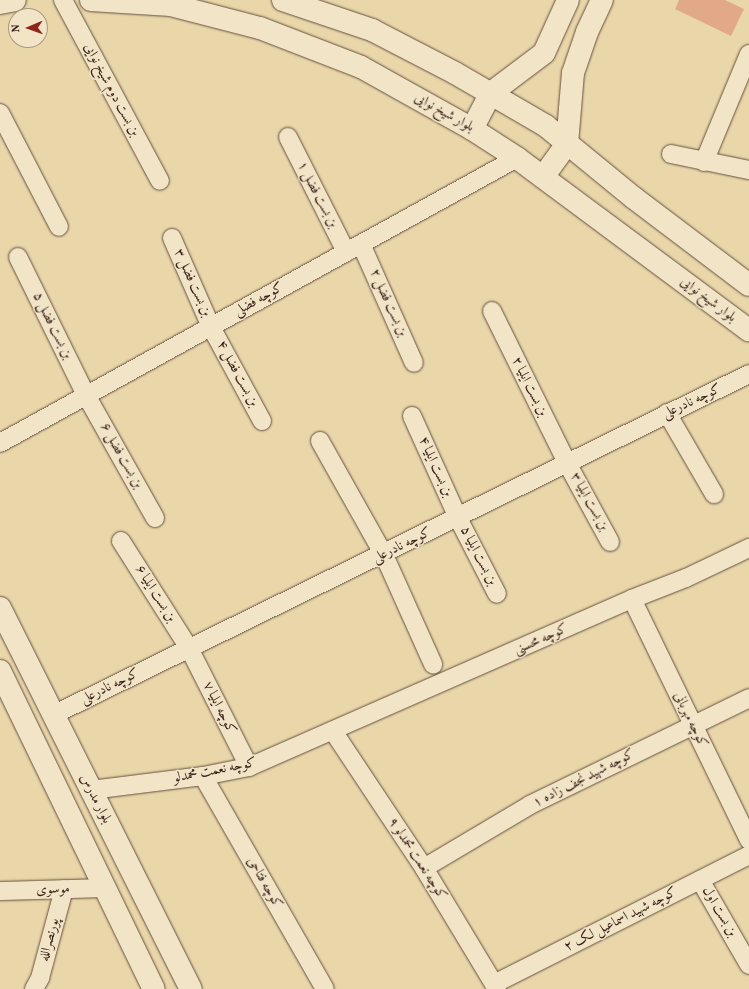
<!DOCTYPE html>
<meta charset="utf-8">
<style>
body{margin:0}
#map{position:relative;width:749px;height:989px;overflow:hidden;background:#e9d6a9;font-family:Vollkorn,Amiri,serif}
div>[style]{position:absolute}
.building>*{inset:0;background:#e1a987}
.roads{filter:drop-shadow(0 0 1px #67503f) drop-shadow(0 0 1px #67503f)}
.street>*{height:18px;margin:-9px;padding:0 9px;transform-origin:9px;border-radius:9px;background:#f1e4c7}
.secondary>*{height:22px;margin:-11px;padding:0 11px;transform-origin:11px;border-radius:11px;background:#f1e4c7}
span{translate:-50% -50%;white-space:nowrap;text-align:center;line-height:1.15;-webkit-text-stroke:3px #f1e4c7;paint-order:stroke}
.street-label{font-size:14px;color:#3c241c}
.north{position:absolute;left:8px;top:8px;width:40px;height:40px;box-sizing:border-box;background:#f1e4c7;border:1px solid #a99783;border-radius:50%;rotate:268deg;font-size:11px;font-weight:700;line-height:16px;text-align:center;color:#3c241c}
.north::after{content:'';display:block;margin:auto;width:14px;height:18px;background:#8f2418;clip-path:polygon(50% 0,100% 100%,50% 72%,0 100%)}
</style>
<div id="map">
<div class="building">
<i style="clip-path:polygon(679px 0,725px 0,744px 9px,731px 36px,675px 9px)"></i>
</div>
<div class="roads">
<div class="street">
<i style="left:63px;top:0;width:205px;rotate:61.8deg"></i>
<i style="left:0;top:113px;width:128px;rotate:62.6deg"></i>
<i style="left:288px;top:137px;width:129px;rotate:63.2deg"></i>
<i style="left:671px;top:154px;width:80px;rotate:11.6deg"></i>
<i style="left:704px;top:162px;width:117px;rotate:-67.4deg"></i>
<i style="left:172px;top:238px;width:97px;rotate:66.3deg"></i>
<i style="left:211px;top:327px;width:107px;rotate:61.5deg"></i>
<i style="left:361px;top:244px;width:130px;rotate:66deg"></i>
<i style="left:18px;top:257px;width:154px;rotate:63.8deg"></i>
<i style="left:86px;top:395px;width:141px;rotate:60.7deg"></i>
<i style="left:492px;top:311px;width:169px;rotate:63.7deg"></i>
<i style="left:567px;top:463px;width:90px;rotate:61.4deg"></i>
<i style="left:667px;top:413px;width:94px;rotate:59.9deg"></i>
<i style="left:412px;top:416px;width:112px;rotate:65.7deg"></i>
<i style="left:458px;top:518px;width:85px;rotate:62.8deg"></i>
<i style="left:320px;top:441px;width:131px;rotate:60.7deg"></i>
<i style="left:384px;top:555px;width:120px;rotate:65.8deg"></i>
<i style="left:0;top:443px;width:590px;rotate:-28.87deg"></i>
<i style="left:121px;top:541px;width:127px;rotate:57.6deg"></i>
<i style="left:189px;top:648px;width:133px;rotate:63.2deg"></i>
<i style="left:632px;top:599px;width:268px;rotate:64.1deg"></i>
<i style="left:53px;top:715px;width:775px;rotate:-26.1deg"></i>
<i style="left:333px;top:731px;width:164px;rotate:56.4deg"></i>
<i style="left:424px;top:868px;width:141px;rotate:58.9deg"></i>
<i style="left:203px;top:776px;width:245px;rotate:60.2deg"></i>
<i style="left:91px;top:790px;width:113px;rotate:-7.1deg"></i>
<i style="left:203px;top:776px;width:47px;rotate:-11.1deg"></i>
<i style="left:249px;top:767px;width:418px;rotate:-23.7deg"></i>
<i style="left:632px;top:599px;width:58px;rotate:-21.3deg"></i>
<i style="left:686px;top:578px;width:70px;rotate:-25.5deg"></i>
<i style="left:424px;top:868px;width:123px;rotate:-30.7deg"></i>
<i style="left:530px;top:805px;width:244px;rotate:-26deg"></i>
<i style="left:700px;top:880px;width:98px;rotate:60deg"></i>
<i style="left:0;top:891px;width:105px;rotate:-1.6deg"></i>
<i style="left:494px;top:984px;width:286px;rotate:-26.8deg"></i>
<i style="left:34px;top:989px;width:13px;rotate:-61deg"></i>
<i style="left:40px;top:978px;width:92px;rotate:-74.9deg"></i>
</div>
<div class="secondary">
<i style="left:91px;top:0;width:80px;rotate:3.6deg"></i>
<i style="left:171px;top:5px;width:92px;rotate:14.5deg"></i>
<i style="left:260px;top:28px;width:108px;rotate:21.1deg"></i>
<i style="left:361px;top:67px;width:127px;rotate:29.2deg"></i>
<i style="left:472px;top:129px;width:54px;rotate:32.8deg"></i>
<i style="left:517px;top:158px;width:289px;rotate:36.6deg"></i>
<i style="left:283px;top:0;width:94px;rotate:18.6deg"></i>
<i style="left:372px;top:30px;width:93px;rotate:27.4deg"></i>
<i style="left:455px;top:73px;width:105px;rotate:30.2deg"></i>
<i style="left:546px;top:126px;width:114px;rotate:39.3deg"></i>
<i style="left:634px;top:198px;width:144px;rotate:37.1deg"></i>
<i style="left:0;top:3px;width:15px;rotate:-11deg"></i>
<i style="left:472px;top:129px;width:41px;rotate:-62.2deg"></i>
<i style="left:491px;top:93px;width:66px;rotate:-37deg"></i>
<i style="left:544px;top:53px;width:58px;rotate:-65.6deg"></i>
<i style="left:543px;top:177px;width:41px;rotate:-54deg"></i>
<i style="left:567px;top:144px;width:71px;rotate:-85.2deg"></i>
<i style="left:573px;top:73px;width:43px;rotate:-71.1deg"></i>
<i style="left:587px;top:32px;width:35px;rotate:-65deg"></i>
<i style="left:0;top:608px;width:426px;rotate:63.4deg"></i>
<i style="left:0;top:671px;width:353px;rotate:64.2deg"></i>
</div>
</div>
<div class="street-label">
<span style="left:111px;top:90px;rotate:62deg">بن بست دوم شیخ نوایی</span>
<span style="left:444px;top:113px;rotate:29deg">بلوار شیخ نوایی</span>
<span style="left:317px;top:195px;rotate:63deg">بن بست فضل ۱</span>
<span style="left:192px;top:283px;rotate:66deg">۳ بن بست فضل</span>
<span style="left:259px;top:300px;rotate:-29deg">کوچه فضلی</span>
<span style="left:708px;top:300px;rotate:37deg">بلوار شیخ نوایی</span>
<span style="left:388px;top:303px;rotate:66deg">۲ بن بست فضل</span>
<span style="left:52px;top:326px;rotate:64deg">۵ بن بست فضل</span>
<span style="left:237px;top:374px;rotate:62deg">۴ بن بست فضل</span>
<span style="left:529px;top:387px;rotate:64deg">بن بست ایلیا ۲</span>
<span style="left:692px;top:402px;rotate:-25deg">کوچه نادرعلی</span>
<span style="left:121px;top:456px;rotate:61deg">۶ بن بست فضل</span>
<span style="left:435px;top:467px;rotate:66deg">۴ بن بست ایلیا</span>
<span style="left:589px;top:502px;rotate:61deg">۳ بن بست ایلیا</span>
<span style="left:402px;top:546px;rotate:-26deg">کوچه نادرعلی</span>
<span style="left:478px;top:556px;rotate:63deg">۵ بن بست ایلیا</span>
<span style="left:155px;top:594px;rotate:58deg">۶ بن بست ایلیا</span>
<span style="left:541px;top:640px;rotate:-24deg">کوچه محسنی</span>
<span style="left:110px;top:687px;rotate:-26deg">کوچه نادرعلی</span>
<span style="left:219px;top:708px;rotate:63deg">۷ کوچه ایلیا</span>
<span style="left:690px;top:720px;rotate:64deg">کوچه مهربانی</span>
<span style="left:215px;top:771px;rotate:-11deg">کوچه نعمت محمدلو</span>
<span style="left:584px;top:779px;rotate:-27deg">کوچه شهید نجف زاده ۱</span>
<span style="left:95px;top:799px;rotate:63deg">بلوار مدرس</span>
<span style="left:417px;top:859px;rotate:57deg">کوچه نعمت محمدلو ۹</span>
<span style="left:264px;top:883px;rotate:60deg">کوچه فتاحی</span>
<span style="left:53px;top:890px;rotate:-2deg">موسوی</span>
<span style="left:719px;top:912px;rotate:60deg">بن بست اول</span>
<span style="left:621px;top:920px;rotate:-27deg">کوچه شهید اسماعیل لک ۲</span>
<span style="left:50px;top:940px;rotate:-75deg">پورنصرالله</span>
</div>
<div class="north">N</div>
</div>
